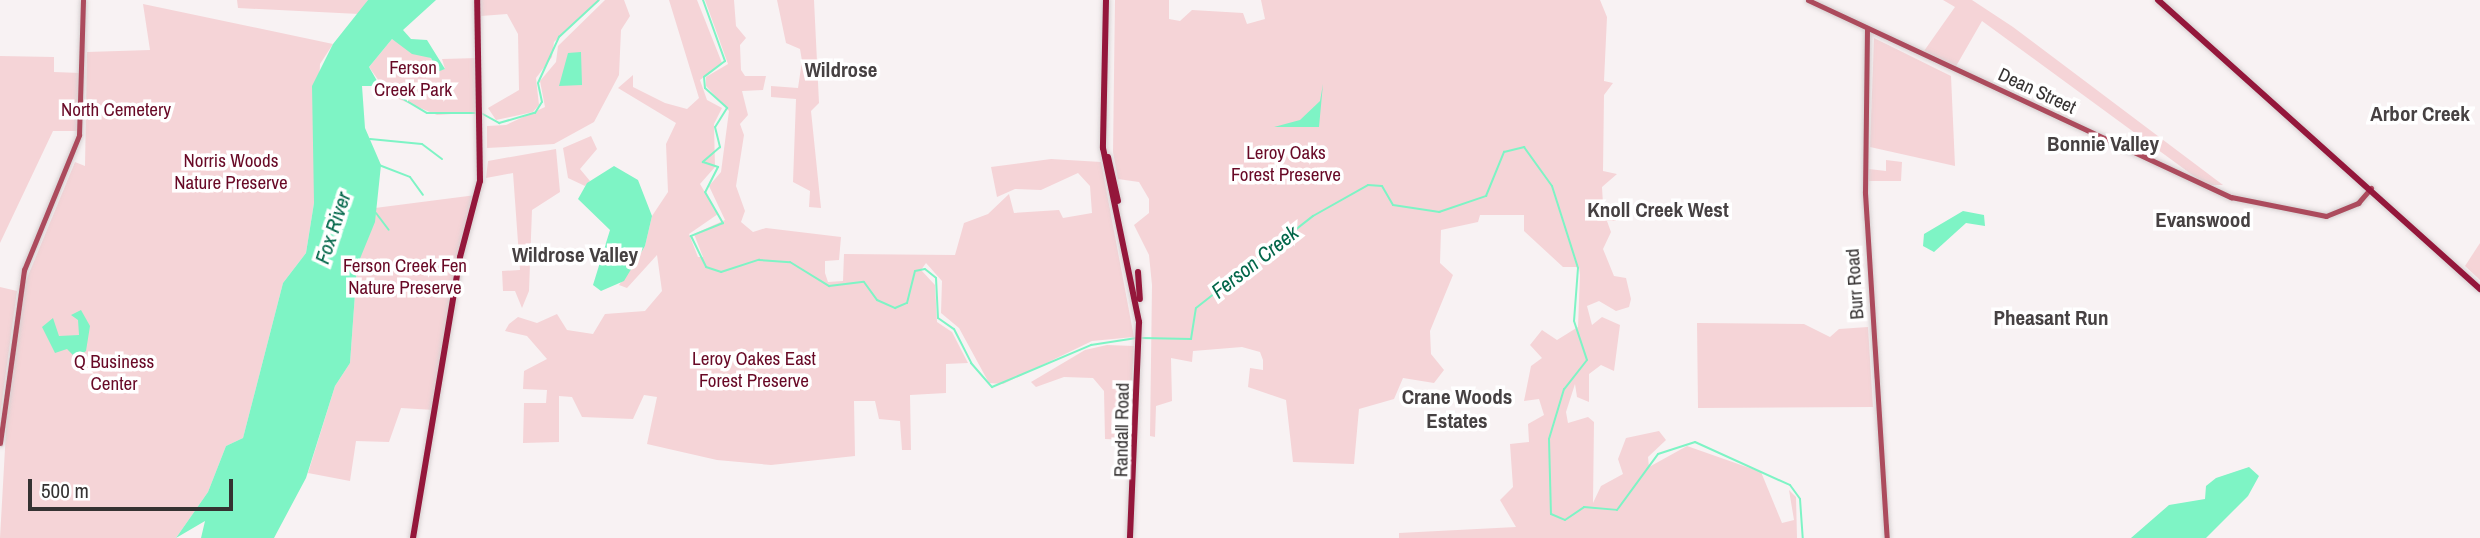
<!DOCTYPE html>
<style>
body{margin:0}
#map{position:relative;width:2480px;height:538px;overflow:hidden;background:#f8f2f3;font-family:"Archivo Narrow",sans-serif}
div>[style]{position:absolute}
.green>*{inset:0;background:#f5d4d7}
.water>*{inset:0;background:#7ef4c5}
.stream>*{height:2px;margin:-1px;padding:0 1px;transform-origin:1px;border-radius:1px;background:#7ef4c5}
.roads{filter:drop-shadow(0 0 2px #d5cfd0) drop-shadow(0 0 2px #d5cfd0)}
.secondary>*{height:5px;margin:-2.5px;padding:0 2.5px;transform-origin:2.5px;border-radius:2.5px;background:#ac4b5d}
.primary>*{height:6px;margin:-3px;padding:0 3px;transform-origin:3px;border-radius:3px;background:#94173b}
span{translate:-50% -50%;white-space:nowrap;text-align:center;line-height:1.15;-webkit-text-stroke:7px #fff;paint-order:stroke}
.park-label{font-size:19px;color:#680926}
.street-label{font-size:19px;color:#353232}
.neighbourhood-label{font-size:21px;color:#464142;font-weight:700}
.water-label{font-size:21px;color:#026649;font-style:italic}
.scale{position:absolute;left:28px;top:479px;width:205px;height:32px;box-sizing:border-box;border:4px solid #353232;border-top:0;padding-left:9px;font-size:21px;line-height:24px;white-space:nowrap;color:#353232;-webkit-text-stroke:5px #fff;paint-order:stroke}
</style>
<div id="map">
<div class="green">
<i style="clip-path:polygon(237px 0,368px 0,359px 14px,238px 8px)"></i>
<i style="clip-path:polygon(480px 0,600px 0,554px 42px,552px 57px,536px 78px,539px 105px,533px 112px,496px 120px,488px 108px,519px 90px,518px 34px,507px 14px,481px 16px)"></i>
<i style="clip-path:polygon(605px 0,624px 0,630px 16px,621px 30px,619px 75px,594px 122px,554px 144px,487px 148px,487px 126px,506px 125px,545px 107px,540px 81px,556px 62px,558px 46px)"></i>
<i style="clip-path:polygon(669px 0,697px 0,722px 63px,700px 80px,707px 100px,722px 108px,714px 124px,715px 167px,700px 184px,718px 214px,689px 234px,698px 257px,703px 257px,694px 234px,725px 220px,709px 186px,721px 172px,729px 111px,706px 86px,706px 77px,728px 64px,705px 0,734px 0,736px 26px,746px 38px,740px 45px,741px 70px,745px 76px,766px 76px,763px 90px,742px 91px,748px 115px,740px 124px,744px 135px,736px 186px,745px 211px,741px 222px,753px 232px,766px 228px,841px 237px,839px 260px,825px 261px,825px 273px,828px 282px,843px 281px,844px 254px,955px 255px,964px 223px,988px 214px,1009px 194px,1014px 213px,1059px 210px,1063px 218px,1092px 213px,1090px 186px,1078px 173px,1041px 190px,1015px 189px,997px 197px,991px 167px,1051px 159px,1101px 162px,1134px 337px,1092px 341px,1003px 384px,989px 383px,959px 328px,941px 313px,942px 281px,926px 263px,921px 270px,935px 285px,937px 322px,952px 332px,968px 363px,946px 364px,946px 393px,910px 395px,911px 450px,902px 450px,900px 421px,879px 419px,875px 401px,854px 401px,855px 456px,771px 465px,717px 460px,647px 444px,657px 397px,644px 395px,633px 419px,582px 417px,572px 397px,559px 396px,559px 442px,523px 443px,524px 403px,546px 403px,547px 390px,523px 389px,524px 371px,547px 359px,527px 336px,505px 331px,509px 324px,518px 317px,537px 323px,557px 314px,567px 330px,593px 334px,605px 314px,645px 311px,662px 291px,657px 255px,627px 288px,619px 285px,645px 246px,652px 216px,668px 192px,666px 144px,676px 123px,618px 88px,633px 75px,633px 87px,665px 103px,687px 109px,699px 98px)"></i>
<i style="clip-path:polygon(777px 0,814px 0,819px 103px,811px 111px,821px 208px,809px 207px,810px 191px,793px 182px,796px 99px,771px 97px,771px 86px,798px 88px,802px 61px,800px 49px,786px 43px)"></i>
<i style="clip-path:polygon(1115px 0,1169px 0,1169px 19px,1180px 21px,1192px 10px,1243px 13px,1247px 24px,1265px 19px,1261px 0,1600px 0,1607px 17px,1604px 81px,1613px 83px,1604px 95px,1603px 171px,1617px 174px,1602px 187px,1603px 204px,1611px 204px,1616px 221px,1607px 221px,1611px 232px,1603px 249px,1614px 276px,1626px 278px,1631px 299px,1629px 307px,1616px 311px,1599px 301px,1587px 306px,1592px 325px,1602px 317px,1620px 325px,1614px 371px,1601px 365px,1589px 374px,1589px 402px,1577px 397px,1575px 384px,1566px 412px,1568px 423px,1588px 417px,1594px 422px,1593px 503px,1601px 486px,1623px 474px,1618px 459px,1626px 438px,1659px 431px,1666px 440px,1648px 457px,1649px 467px,1687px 446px,1761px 472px,1782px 523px,1794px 520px,1789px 490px,1796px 497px,1797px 538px,1399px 538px,1399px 533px,1516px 527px,1500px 500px,1513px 487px,1510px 444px,1529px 442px,1528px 424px,1544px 415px,1539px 399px,1524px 401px,1531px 366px,1542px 358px,1530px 345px,1542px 330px,1557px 340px,1578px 327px,1580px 275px,1579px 267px,1563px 267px,1524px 231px,1524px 215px,1480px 215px,1478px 222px,1441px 230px,1440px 263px,1453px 275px,1430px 331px,1431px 354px,1444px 370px,1434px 383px,1403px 378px,1394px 399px,1359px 409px,1354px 464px,1293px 462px,1286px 400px,1248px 387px,1250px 368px,1263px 370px,1263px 360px,1260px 352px,1242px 347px,1193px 351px,1192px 362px,1171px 358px,1172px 401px,1156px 406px,1155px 437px,1150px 436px,1152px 285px,1149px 255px,1134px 225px,1149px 213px,1149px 199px,1139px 182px,1118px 179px,1113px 152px)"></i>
<i style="clip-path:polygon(1943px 0,1972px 0,2013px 27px,2223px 185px,2206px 185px,1982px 21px,1955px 68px,1924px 51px,1955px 7px)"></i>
<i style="clip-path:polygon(143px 4px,333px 44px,320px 64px,314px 203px,306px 253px,283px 283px,243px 438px,226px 446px,208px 492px,176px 538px,0 538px,9px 377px,25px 283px,75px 162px,85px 166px,87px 52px,150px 50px)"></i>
<i style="clip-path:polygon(1874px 38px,1951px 76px,1955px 166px,1870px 147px)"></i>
<i style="clip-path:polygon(392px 39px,431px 58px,435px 71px,445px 69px,442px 59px,478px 58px,481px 112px,437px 115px,389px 95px,369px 67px)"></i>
<i style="clip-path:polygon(0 56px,54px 57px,54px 72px,80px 73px,77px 131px,53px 131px,0 243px)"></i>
<i style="clip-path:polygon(591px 136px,597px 149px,580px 169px,590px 181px,585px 186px,568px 178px,563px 148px)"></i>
<i style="clip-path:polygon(556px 149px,560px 192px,532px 210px,529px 291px,522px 308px,515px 291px,503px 291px,502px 271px,520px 270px,513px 173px,486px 178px,488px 161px)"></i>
<i style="clip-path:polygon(1886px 160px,1902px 162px,1901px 181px,1869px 181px,1869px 169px,1886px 171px)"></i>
<i style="clip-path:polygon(476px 195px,434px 410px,401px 408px,389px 442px,356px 441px,350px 481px,308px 473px,335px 386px,350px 363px,357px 266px,375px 208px)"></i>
<i style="clip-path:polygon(2480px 243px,2480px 280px,2465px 266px)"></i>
<i style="clip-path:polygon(0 287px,17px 291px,0 416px)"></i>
<i style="clip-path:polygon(1697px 323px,1804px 324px,1830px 337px,1839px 329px,1868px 327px,1873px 407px,1698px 408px)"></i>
<i style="clip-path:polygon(1107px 345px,1134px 346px,1128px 440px,1105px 439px,1104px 391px,1093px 378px,1064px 377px,1036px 387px,1031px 382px,1085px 350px)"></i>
</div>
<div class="water">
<i style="clip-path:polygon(368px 0,436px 0,403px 30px,411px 39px,427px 40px,445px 69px,437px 72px,431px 58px,412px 54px,392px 39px,369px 67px,380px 86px,362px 86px,365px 128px,381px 165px,375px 222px,357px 266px,350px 363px,335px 386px,306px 478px,274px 538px,201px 538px,205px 521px,176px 538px,208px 492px,226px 446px,243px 438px,283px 283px,306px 253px,314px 203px,312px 86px,333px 44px)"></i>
<i style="clip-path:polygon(581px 52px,582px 85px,559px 86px,568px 53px)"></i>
<i style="clip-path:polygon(1323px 84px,1319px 127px,1274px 127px,1300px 120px,1320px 101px)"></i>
<i style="clip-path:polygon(614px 166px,638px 180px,652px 216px,645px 246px,624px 281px,601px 291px,593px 285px,610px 230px,578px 199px,587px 183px)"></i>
<i style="clip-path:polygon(1963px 211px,1984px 215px,1985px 226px,1966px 223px,1934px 252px,1923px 246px,1924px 234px)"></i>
<i style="clip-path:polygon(81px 310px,90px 326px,86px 351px,76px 358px,67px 349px,55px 353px,42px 327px,53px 318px,59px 336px,79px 335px,78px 320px,71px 315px)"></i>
<i style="clip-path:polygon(2249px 467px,2259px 476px,2248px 496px,2206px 538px,2131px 538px,2169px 505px,2205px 499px,2206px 486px,2216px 478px)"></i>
</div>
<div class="stream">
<i style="left:703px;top:0;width:65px;rotate:70.2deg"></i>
<i style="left:725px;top:61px;width:26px;rotate:143deg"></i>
<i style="left:704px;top:77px;width:11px;rotate:85deg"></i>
<i style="left:705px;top:88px;width:30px;rotate:42deg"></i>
<i style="left:727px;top:108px;width:22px;rotate:122deg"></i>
<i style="left:715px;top:127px;width:21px;rotate:76deg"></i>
<i style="left:720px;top:147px;width:23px;rotate:139deg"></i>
<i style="left:703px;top:162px;width:16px;rotate:18deg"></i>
<i style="left:718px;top:167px;width:28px;rotate:117deg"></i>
<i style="left:705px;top:192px;width:36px;rotate:60deg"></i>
<i style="left:723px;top:223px;width:35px;rotate:158deg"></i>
<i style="left:691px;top:236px;width:34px;rotate:64deg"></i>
<i style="left:706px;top:267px;width:16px;rotate:18deg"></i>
<i style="left:721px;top:272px;width:40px;rotate:-18deg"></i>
<i style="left:759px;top:260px;width:31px;rotate:4deg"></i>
<i style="left:790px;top:262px;width:46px;rotate:31.6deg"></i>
<i style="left:829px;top:286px;width:35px;rotate:-7deg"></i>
<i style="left:864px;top:282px;width:22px;rotate:54deg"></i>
<i style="left:877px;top:300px;width:20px;rotate:24deg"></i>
<i style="left:895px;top:308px;width:13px;rotate:-23deg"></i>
<i style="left:907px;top:303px;width:33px;rotate:-76deg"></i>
<i style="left:915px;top:271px;width:10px;rotate:-11deg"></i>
<i style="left:925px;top:269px;width:14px;rotate:39deg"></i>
<i style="left:936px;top:278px;width:40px;rotate:87.1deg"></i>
<i style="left:938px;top:318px;width:19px;rotate:35deg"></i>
<i style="left:954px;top:329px;width:38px;rotate:63deg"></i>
<i style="left:971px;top:363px;width:32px;rotate:49deg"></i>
<i style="left:992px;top:387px;width:108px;rotate:-23deg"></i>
<i style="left:1091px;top:345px;width:46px;rotate:-8.8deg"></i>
<i style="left:378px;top:84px;width:57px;rotate:30.6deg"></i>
<i style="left:427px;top:113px;width:48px"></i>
<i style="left:481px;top:113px;width:21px;rotate:29deg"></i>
<i style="left:499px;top:123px;width:37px;rotate:-16deg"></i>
<i style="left:535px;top:113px;width:13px;rotate:-58deg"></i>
<i style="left:542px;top:102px;width:19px;rotate:-102deg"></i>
<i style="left:538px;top:83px;width:51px;rotate:-65.5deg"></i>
<i style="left:559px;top:37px;width:54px;rotate:-42.8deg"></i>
<i style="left:370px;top:139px;width:52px;rotate:5.5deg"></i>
<i style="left:422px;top:144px;width:25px;rotate:37deg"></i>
<i style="left:379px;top:165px;width:33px;rotate:21deg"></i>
<i style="left:410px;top:177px;width:22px;rotate:54deg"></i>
<i style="left:376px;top:213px;width:21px;rotate:53deg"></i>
<i style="left:1142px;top:338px;width:49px;rotate:1.2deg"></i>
<i style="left:1191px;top:339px;width:31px;rotate:-81deg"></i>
<i style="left:1196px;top:308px;width:149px;rotate:-38.2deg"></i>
<i style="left:1313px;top:216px;width:63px;rotate:-29.4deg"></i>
<i style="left:1368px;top:185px;width:14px;rotate:4deg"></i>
<i style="left:1382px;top:186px;width:22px;rotate:60deg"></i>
<i style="left:1393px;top:205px;width:47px;rotate:8.7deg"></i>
<i style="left:1439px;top:212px;width:50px;rotate:-18.8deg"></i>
<i style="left:1486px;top:196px;width:48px;rotate:-67.8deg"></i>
<i style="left:1504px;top:152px;width:21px;rotate:-14deg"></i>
<i style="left:1524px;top:147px;width:48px;rotate:54.3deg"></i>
<i style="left:1552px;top:186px;width:86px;rotate:72.4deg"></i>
<i style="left:1578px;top:268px;width:53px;rotate:94.3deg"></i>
<i style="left:1574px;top:321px;width:41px;rotate:71.6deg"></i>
<i style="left:1587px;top:360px;width:37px;rotate:128deg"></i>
<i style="left:1564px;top:389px;width:52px;rotate:106.7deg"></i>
<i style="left:1549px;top:439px;width:75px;rotate:88.5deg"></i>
<i style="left:1551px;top:514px;width:15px;rotate:23deg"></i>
<i style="left:1565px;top:520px;width:23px;rotate:-34deg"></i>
<i style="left:1584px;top:507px;width:33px;rotate:5deg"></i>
<i style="left:1617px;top:510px;width:69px;rotate:-53.8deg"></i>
<i style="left:1658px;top:454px;width:39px;rotate:-18deg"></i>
<i style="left:1695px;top:442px;width:104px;rotate:24.4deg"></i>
<i style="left:1790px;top:485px;width:17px;rotate:54deg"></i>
<i style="left:1800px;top:499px;width:39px;rotate:86deg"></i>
</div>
<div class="roads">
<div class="secondary">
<i style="left:1808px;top:0;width:467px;rotate:25deg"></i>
<i style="left:2231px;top:197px;width:97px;rotate:11.3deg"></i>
<i style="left:2326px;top:216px;width:35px;rotate:-22deg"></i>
<i style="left:2358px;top:203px;width:20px;rotate:-49deg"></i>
<i style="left:1867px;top:29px;width:164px;rotate:90.7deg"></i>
<i style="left:1865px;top:193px;width:346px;rotate:86.4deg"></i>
<i style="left:0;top:443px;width:175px;rotate:-82.1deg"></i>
<i style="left:24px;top:270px;width:146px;rotate:-67.8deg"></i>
<i style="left:79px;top:135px;width:135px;rotate:-88.3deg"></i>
</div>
<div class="primary">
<i style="left:1106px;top:0;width:148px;rotate:91.2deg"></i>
<i style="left:1103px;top:148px;width:178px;rotate:78.3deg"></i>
<i style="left:1139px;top:322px;width:216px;rotate:92.4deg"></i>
<i style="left:2158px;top:0;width:433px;rotate:41.9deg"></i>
<i style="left:1108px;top:157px;width:45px;rotate:77.2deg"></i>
<i style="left:1138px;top:272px;width:27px;rotate:86deg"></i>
<i style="left:413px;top:538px;width:285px;rotate:-80.5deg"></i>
<i style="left:460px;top:257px;width:79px;rotate:-75.3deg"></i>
<i style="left:480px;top:181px;width:181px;rotate:-90.9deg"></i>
</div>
</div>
<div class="park-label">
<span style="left:413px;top:79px">Ferson<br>Creek Park</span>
<span style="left:116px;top:110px">North Cemetery</span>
<span style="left:1286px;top:164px">Leroy Oaks<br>Forest Preserve</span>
<span style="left:231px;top:172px">Norris Woods<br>Nature Preserve</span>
<span style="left:405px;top:277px">Ferson Creek Fen<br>Nature Preserve</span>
<span style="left:754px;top:370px">Leroy Oakes East<br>Forest Preserve</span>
<span style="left:114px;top:373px">Q Business<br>Center</span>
</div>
<div class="street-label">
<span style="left:2037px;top:91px;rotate:25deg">Dean Street</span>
<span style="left:1855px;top:284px;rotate:-94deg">Burr Road</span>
<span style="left:1122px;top:430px;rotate:-89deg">Randall Road</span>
</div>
<div class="neighbourhood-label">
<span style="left:841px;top:70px">Wildrose</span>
<span style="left:2420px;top:114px">Arbor Creek</span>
<span style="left:2103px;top:144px">Bonnie Valley</span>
<span style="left:1658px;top:210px">Knoll Creek West</span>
<span style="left:2203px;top:220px">Evanswood</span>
<span style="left:575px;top:255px">Wildrose Valley</span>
<span style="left:2051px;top:318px">Pheasant Run</span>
<span style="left:1457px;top:409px">Crane Woods<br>Estates</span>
</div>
<div class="water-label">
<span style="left:333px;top:228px;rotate:-72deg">Fox River</span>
<span style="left:1255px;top:262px;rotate:-38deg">Ferson Creek</span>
</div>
<div class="scale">500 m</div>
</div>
